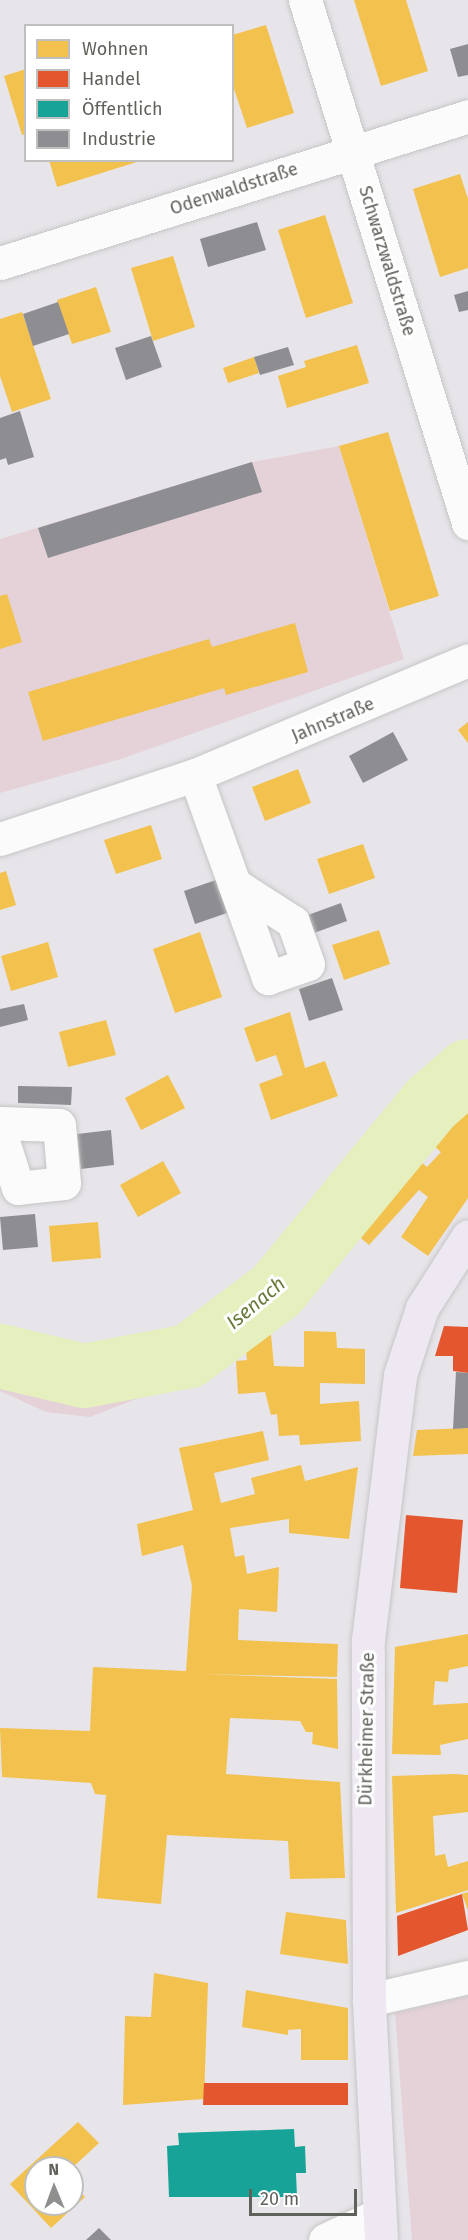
<!DOCTYPE html>
<meta charset="utf-8">
<style>
body{margin:0}
#map{position:relative;width:468px;height:2240px;overflow:hidden;background:#e8e5ea;font-family:"Fira Sans",sans-serif}
div>[style]{position:absolute}
.green>*{inset:0;background:#e4d2d8}
.homes>*{inset:0;background:#f2c14e}
.shops>*{inset:0;background:#e4572e}
.public>*{inset:0;background:#17a398}
.industry>*{inset:0;background:#8d8d92}
.river>*{height:64px;margin:-32px;padding:0 32px;transform-origin:32px;border-radius:32px;background:#e5f0be}
.roads{filter:drop-shadow(0 0 2px #c5c5c5) drop-shadow(0 0 2px #c5c5c5)}
.minor>*{height:33px;margin:-16.5px;padding:0 16.5px;transform-origin:16.5px;border-radius:16.5px;background:#fcfbfc}
.major>*{height:33px;margin:-16.5px;padding:0 16.5px;transform-origin:16.5px;border-radius:16.5px;background:#ede8f1}
span{translate:-50% -50%;white-space:nowrap;text-align:center;line-height:1.15;-webkit-text-stroke:6px #fff;paint-order:stroke}
.street-label{font-size:18px;color:#5f625b}
.water-label{font-size:20px;color:#687b3b;font-style:italic}
.legend{position:absolute;left:24px;top:24px;width:210px;height:138px;box-sizing:border-box;background:#fff;border:2px solid #bfc0bd;margin:0;padding:8px 10px;list-style:none;font-size:18px;color:#5f625b}
.legend li{display:flex;align-items:center;gap:12px;height:30px}
.legend b{width:30px;border:2px solid #bfc0bd}
.north{position:absolute;left:24px;top:2156px;width:60px;height:60px;box-sizing:border-box;background:#fff;border:2px solid #bfc0bd;border-radius:50%;rotate:359deg;font-size:16px;font-weight:700;line-height:24px;text-align:center;color:#5f625b}
.north::after{content:'';display:block;margin:auto;width:21px;height:27px;background:#8f908d;clip-path:polygon(50% 0,100% 100%,50% 72%,0 100%)}
.scale{position:absolute;left:249px;top:2189px;width:108px;height:27px;box-sizing:border-box;border:3px solid #5f625b;border-top:0;padding-left:8px;font-size:18px;line-height:21px;white-space:nowrap;color:#5f625b;-webkit-text-stroke:4px #fff;paint-order:stroke}
</style>
<div id="map">
<div class="green">
<i style="clip-path:polygon(339px 446px,404px 659px,121px 759px,0 793px,0 539px,252px 462px)"></i>
<i style="clip-path:polygon(468px 1042px,468px 1084px,268px 1323px,177px 1383px,90px 1417px,46px 1412px,0 1391px,0 1334px,41px 1352px,106px 1366px,188px 1338px,311px 1222px,382px 1133px)"></i>
<i style="clip-path:polygon(468px 1996px,468px 2240px,412px 2240px,395px 2013px)"></i>
</div>
<div class="homes">
<i style="clip-path:polygon(354px 0,406px 0,428px 71px,381px 86px)"></i>
<i style="clip-path:polygon(266px 25px,294px 113px,247px 128px,232px 83px,232px 35px)"></i>
<i style="clip-path:polygon(26px 69px,26px 134px,22px 135px,4px 76px)"></i>
<i style="clip-path:polygon(49px 160px,140px 160px,140px 161px,57px 187px)"></i>
<i style="clip-path:polygon(460px 174px,468px 199px,468px 268px,440px 277px,413px 189px)"></i>
<i style="clip-path:polygon(325px 215px,353px 303px,306px 318px,278px 230px)"></i>
<i style="clip-path:polygon(173px 256px,195px 327px,153px 341px,131px 268px)"></i>
<i style="clip-path:polygon(96px 287px,111px 332px,72px 344px,57px 300px)"></i>
<i style="clip-path:polygon(22px 312px,51px 399px,12px 412px,0 376px,0 319px)"></i>
<i style="clip-path:polygon(357px 345px,369px 383px,287px 408px,278px 376px,306px 367px,304px 361px)"></i>
<i style="clip-path:polygon(254px 357px,259px 373px,228px 383px,223px 368px)"></i>
<i style="clip-path:polygon(388px 432px,439px 596px,390px 611px,339px 446px)"></i>
<i style="clip-path:polygon(7px 594px,22px 642px,0 649px,0 596px)"></i>
<i style="clip-path:polygon(295px 623px,308px 672px,226px 695px,224px 688px,43px 741px,28px 692px,209px 639px,212px 647px)"></i>
<i style="clip-path:polygon(468px 722px,468px 743px,458px 730px)"></i>
<i style="clip-path:polygon(298px 769px,311px 803px,265px 821px,252px 787px)"></i>
<i style="clip-path:polygon(151px 825px,162px 859px,116px 874px,104px 840px)"></i>
<i style="clip-path:polygon(363px 844px,375px 878px,329px 894px,317px 859px)"></i>
<i style="clip-path:polygon(6px 871px,16px 905px,0 910px,0 873px)"></i>
<i style="clip-path:polygon(379px 930px,390px 964px,344px 980px,332px 945px)"></i>
<i style="clip-path:polygon(200px 932px,222px 997px,175px 1013px,153px 949px)"></i>
<i style="clip-path:polygon(48px 942px,58px 977px,11px 991px,1px 956px)"></i>
<i style="clip-path:polygon(290px 1012px,305px 1068px,325px 1061px,338px 1096px,271px 1120px,259px 1084px,283px 1075px,276px 1055px,256px 1062px,244px 1028px)"></i>
<i style="clip-path:polygon(106px 1020px,116px 1055px,68px 1067px,59px 1032px)"></i>
<i style="clip-path:polygon(168px 1075px,185px 1108px,141px 1130px,125px 1098px)"></i>
<i style="clip-path:polygon(468px 1096px,468px 1198px,428px 1256px,401px 1237px,428px 1197px,419px 1190px,369px 1245px,350px 1229px,414px 1156px,427px 1167px,441px 1152px,426px 1139px)"></i>
<i style="clip-path:polygon(163px 1161px,181px 1193px,138px 1217px,120px 1185px)"></i>
<i style="clip-path:polygon(98px 1222px,101px 1258px,52px 1262px,49px 1226px)"></i>
<i style="clip-path:polygon(270px 1324px,274px 1366px,304px 1367px,304px 1331px,336px 1332px,337px 1348px,365px 1349px,365px 1384px,320px 1383px,320px 1404px,359px 1401px,361px 1441px,300px 1445px,299px 1435px,279px 1436px,277px 1414px,271px 1415px,265px 1392px,238px 1394px,236px 1361px,247px 1360px,245px 1341px)"></i>
<i style="clip-path:polygon(468px 1428px,468px 1454px,413px 1456px,417px 1430px)"></i>
<i style="clip-path:polygon(263px 1431px,269px 1460px,214px 1473px,221px 1503px,255px 1494px,251px 1478px,301px 1465px,305px 1481px,358px 1467px,349px 1539px,289px 1533px,289px 1519px,230px 1528px,235px 1557px,244px 1555px,247px 1574px,279px 1567px,277px 1612px,239px 1609px,238px 1640px,338px 1644px,337px 1677px,199px 1674px,337px 1679px,338px 1749px,312px 1744px,313px 1732px,306px 1732px,300px 1721px,230px 1718px,226px 1774px,340px 1782px,345px 1878px,290px 1879px,288px 1841px,167px 1835px,161px 1904px,97px 1898px,106px 1795px,95px 1794px,91px 1783px,2px 1777px,0 1728px,90px 1731px,93px 1667px,186px 1671px,192px 1586px,183px 1545px,142px 1556px,137px 1524px,193px 1510px,179px 1448px)"></i>
<i style="clip-path:polygon(468px 1634px,468px 1666px,449px 1670px,448px 1682px,435px 1681px,433px 1705px,468px 1703px,468px 1739px,440px 1745px,441px 1755px,392px 1754px,395px 1647px)"></i>
<i style="clip-path:polygon(455px 1774px,468px 1775px,468px 1812px,433px 1816px,435px 1856px,445px 1854px,448px 1867px,468px 1861px,468px 1890px,396px 1913px,392px 1776px)"></i>
<i style="clip-path:polygon(468px 1892px,468px 1910px,462px 1894px)"></i>
<i style="clip-path:polygon(286px 1912px,346px 1920px,348px 1964px,280px 1954px)"></i>
<i style="clip-path:polygon(154px 1973px,208px 1983px,204px 2099px,123px 2105px,125px 2016px,151px 2017px)"></i>
<i style="clip-path:polygon(246px 1990px,348px 2008px,348px 2060px,301px 2060px,301px 2029px,288px 2030px,288px 2035px,242px 2027px)"></i>
<i style="clip-path:polygon(78px 2122px,99px 2143px,72px 2168px,36px 2168px,36px 2204px,72px 2204px,72px 2183px,85px 2197px,51px 2228px,10px 2184px)"></i>
</div>
<div class="shops">
<i style="clip-path:polygon(444px 1326px,468px 1327px,468px 1373px,453px 1371px,453px 1356px,435px 1356px)"></i>
<i style="clip-path:polygon(406px 1515px,463px 1520px,457px 1593px,400px 1588px)"></i>
<i style="clip-path:polygon(462px 1894px,468px 1930px,398px 1956px,397px 1916px)"></i>
<i style="clip-path:polygon(204px 2083px,348px 2083px,348px 2105px,203px 2105px)"></i>
</div>
<div class="public">
<i style="clip-path:polygon(294px 2129px,295px 2147px,305px 2146px,306px 2173px,296px 2173px,297px 2197px,169px 2197px,167px 2146px,179px 2145px,178px 2133px)"></i>
</div>
<div class="industry">
<i style="clip-path:polygon(468px 44px,468px 75px,458px 77px,450px 49px)"></i>
<i style="clip-path:polygon(257px 222px,266px 250px,208px 267px,200px 239px)"></i>
<i style="clip-path:polygon(468px 291px,468px 310px,459px 312px,454px 295px)"></i>
<i style="clip-path:polygon(58px 302px,69px 334px,33px 346px,23px 314px)"></i>
<i style="clip-path:polygon(151px 336px,162px 367px,126px 380px,115px 348px)"></i>
<i style="clip-path:polygon(288px 347px,294px 365px,260px 375px,254px 357px)"></i>
<i style="clip-path:polygon(20px 411px,34px 457px,8px 465px,6px 458px,0 460px,0 418px)"></i>
<i style="clip-path:polygon(252px 462px,262px 492px,48px 558px,38px 528px)"></i>
<i style="clip-path:polygon(393px 732px,408px 760px,363px 783px,349px 756px)"></i>
<i style="clip-path:polygon(216px 880px,227px 913px,195px 924px,184px 891px)"></i>
<i style="clip-path:polygon(341px 903px,347px 921px,314px 933px,308px 915px)"></i>
<i style="clip-path:polygon(332px 978px,343px 1010px,309px 1021px,299px 989px)"></i>
<i style="clip-path:polygon(24px 1004px,28px 1020px,0 1027px,0 1009px)"></i>
<i style="clip-path:polygon(18px 1086px,72px 1087px,71px 1105px,18px 1103px)"></i>
<i style="clip-path:polygon(111px 1130px,114px 1165px,81px 1169px,77px 1134px)"></i>
<i style="clip-path:polygon(35px 1214px,38px 1247px,3px 1250px,0 1217px)"></i>
<i style="clip-path:polygon(456px 1372px,468px 1373px,468px 1428px,453px 1429px)"></i>
<i style="clip-path:polygon(99px 2228px,111px 2240px,86px 2240px)"></i>
</div>
<div class="river">
<i style="left:0;top:1356px;width:86px;rotate:13.4deg"></i>
<i style="left:84px;top:1376px;width:107px;rotate:-10.8deg"></i>
<i style="left:189px;top:1356px;width:109px;rotate:-36.8deg"></i>
<i style="left:276px;top:1291px;width:242px;rotate:-50.5deg"></i>
<i style="left:430px;top:1104px;width:50px;rotate:-41deg"></i>
</div>
<div class="roads">
<div class="minor">
<i style="left:305px;top:0;width:548px;rotate:72.69deg"></i>
<i style="left:0;top:263px;width:491px;rotate:-17.4deg"></i>
<i style="left:195px;top:775px;width:216px;rotate:70.2deg"></i>
<i style="left:268px;top:978px;width:42px;rotate:-19.3deg"></i>
<i style="left:308px;top:964px;width:45px;rotate:-109.7deg"></i>
<i style="left:293px;top:922px;width:70px;rotate:-147.2deg"></i>
<i style="left:0;top:839px;width:205px;rotate:-18.2deg"></i>
<i style="left:195px;top:775px;width:296px;rotate:-22.8deg"></i>
<i style="left:0;top:1123px;width:59px;rotate:1.9deg"></i>
<i style="left:59px;top:1125px;width:58px;rotate:85.1deg"></i>
<i style="left:64px;top:1183px;width:46px;rotate:173.8deg"></i>
<i style="left:18px;top:1188px;width:59px;rotate:-107.8deg"></i>
<i style="left:369px;top:2000px;width:102px;rotate:-13.1deg"></i>
<i style="left:325px;top:2240px;width:59px;rotate:-25.3deg"></i>
</div>
<div class="major">
<i style="left:381px;top:2240px;width:240px;rotate:-92.9deg"></i>
<i style="left:369px;top:2000px;width:360px;rotate:-90.2deg"></i>
<i style="left:368px;top:1640px;width:267px;rotate:-83.1deg"></i>
<i style="left:400px;top:1375px;width:71px;rotate:-71.8deg"></i>
<i style="left:422px;top:1308px;width:85px;rotate:-57.4deg"></i>
</div>
</div>
<div class="street-label">
<span style="left:234px;top:189px;rotate:-18deg">Odenwaldstraße</span>
<span style="left:387px;top:261px;rotate:73deg">Schwarzwaldstraße</span>
<span style="left:333px;top:720px;rotate:-23deg">Jahnstraße</span>
<span style="left:367px;top:1729px;rotate:-89deg">Dürkheimer Straße</span>
</div>
<div class="water-label">
<span style="left:256px;top:1303px;rotate:-40deg">Isenach</span>
</div>
<ul class="legend">
<li><b style="height:16px;background:#f2c14e"></b>Wohnen</li>
<li><b style="height:16px;background:#e4572e"></b>Handel</li>
<li><b style="height:16px;background:#17a398"></b>Öffentlich</li>
<li><b style="height:16px;background:#8d8d92"></b>Industrie</li>
</ul>
<div class="north">N</div>
<div class="scale">20 m</div>
</div>
